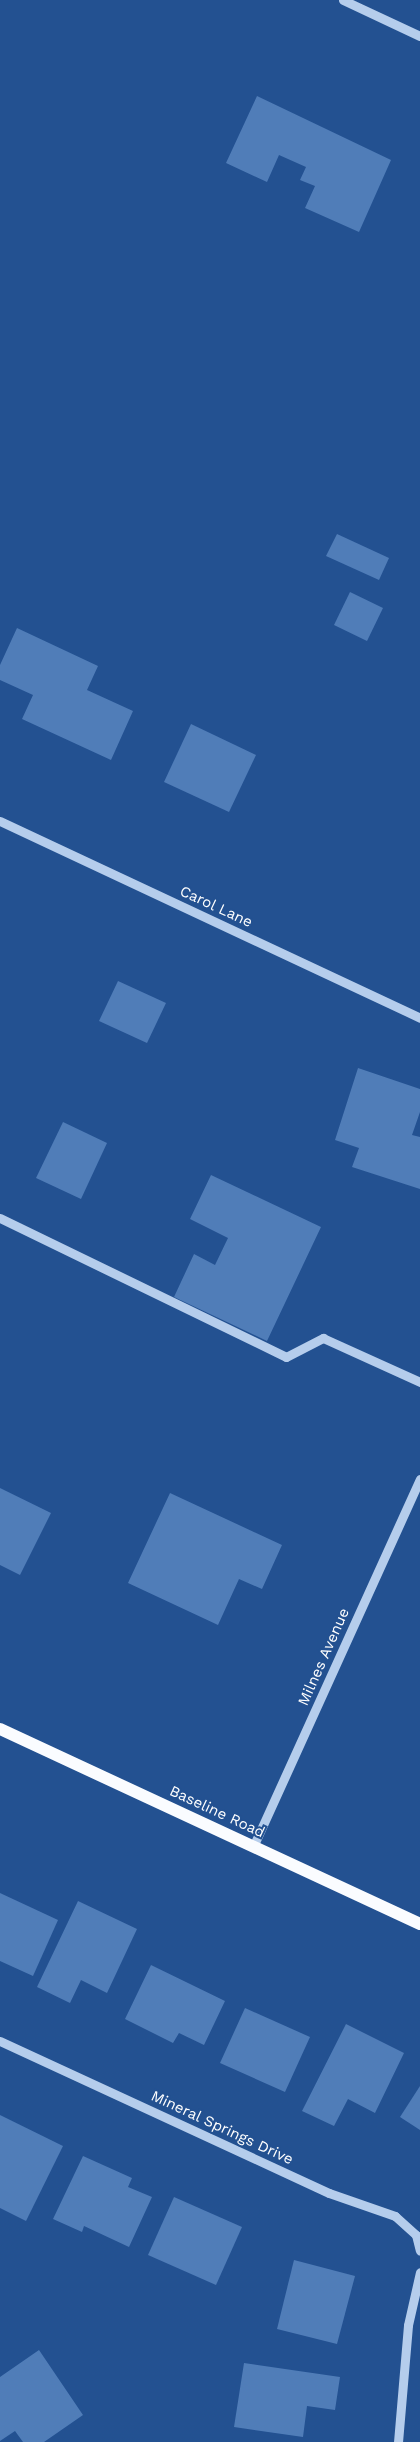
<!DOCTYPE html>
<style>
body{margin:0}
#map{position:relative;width:420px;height:2442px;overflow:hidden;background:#235191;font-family:"Work Sans",sans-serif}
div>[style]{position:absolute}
.building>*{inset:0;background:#507db8}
.minor>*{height:9px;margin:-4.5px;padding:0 4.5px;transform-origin:4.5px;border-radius:4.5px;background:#b5cdec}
.major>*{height:12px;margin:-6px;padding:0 6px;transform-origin:6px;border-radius:6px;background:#fafcff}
span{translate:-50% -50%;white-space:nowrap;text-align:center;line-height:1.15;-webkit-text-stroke:4px #235191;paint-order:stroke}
.street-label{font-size:15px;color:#fff}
</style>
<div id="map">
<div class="building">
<i style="clip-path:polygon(257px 96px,391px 160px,359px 232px,305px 208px,315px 186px,300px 180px,306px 167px,279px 155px,267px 182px,226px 163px)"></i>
<i style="clip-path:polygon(337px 534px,389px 558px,379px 580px,326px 556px)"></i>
<i style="clip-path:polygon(350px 592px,383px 608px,367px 641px,334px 625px)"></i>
<i style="clip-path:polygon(17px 628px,98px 666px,87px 690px,133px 711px,111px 760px,22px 719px,33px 695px,0 680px,0 665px)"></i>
<i style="clip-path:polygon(191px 724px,256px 755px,229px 812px,164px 782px)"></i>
<i style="clip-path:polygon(118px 981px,166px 1003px,147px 1043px,99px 1021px)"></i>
<i style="clip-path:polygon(358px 1068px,420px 1089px,420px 1112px,412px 1135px,420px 1137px,420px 1189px,352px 1167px,359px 1148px,335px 1140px)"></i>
<i style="clip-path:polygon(63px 1122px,107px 1143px,81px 1199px,36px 1178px)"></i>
<i style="clip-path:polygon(211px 1175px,321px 1227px,267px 1341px,174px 1297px,194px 1254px,215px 1265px,228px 1238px,190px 1219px)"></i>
<i style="clip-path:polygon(0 1488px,51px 1513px,20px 1575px,0 1565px)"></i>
<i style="clip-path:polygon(170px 1493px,282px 1545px,262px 1589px,239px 1579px,218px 1625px,128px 1583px)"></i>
<i style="clip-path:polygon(0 1893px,58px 1920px,33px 1976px,0 1961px)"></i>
<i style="clip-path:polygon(78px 1901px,137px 1929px,107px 1993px,81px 1980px,70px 2003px,37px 1987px)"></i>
<i style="clip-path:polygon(151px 1965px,225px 2001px,204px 2045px,179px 2033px,173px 2043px,125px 2019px)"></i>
<i style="clip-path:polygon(245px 2008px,310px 2037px,285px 2092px,220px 2063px)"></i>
<i style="clip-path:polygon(346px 2024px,404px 2053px,375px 2113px,348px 2099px,334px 2126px,302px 2111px)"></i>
<i style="clip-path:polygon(420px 2086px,420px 2130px,400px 2117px)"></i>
<i style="clip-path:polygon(0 2115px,63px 2146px,26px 2221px,0 2208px)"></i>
<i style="clip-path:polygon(83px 2156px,132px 2178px,128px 2187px,152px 2197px,129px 2247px,84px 2226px,82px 2232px,53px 2219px)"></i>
<i style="clip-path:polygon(174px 2197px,242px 2227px,216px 2285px,148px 2255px)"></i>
<i style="clip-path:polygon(294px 2260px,355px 2276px,337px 2344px,277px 2329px)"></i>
<i style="clip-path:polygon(39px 2350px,83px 2415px,44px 2442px,23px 2442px,15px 2431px,0 2441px,0 2377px)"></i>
<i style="clip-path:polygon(244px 2363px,340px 2377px,335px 2410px,307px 2406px,303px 2437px,234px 2427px)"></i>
</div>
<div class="minor">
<i style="left:343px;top:0;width:85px;rotate:25.1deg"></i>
<i style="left:0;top:821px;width:464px;rotate:25.1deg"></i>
<i style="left:0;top:1218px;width:318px;rotate:25.9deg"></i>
<i style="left:286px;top:1357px;width:42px;rotate:-27.2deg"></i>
<i style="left:323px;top:1338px;width:107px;rotate:24.4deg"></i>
<i style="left:253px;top:1847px;width:404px;rotate:-65.6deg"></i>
<i style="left:0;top:2041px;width:362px;rotate:24.8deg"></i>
<i style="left:329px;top:2193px;width:70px;rotate:19.2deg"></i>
<i style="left:395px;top:2216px;width:28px;rotate:42deg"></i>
<i style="left:416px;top:2235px;width:16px;rotate:76deg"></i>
<i style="left:398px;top:2442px;width:117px;rotate:-85.1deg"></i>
<i style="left:408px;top:2325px;width:54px;rotate:-77.2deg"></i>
</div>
<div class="major">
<i style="left:0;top:1729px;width:463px;rotate:24.9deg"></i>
</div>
<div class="street-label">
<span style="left:216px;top:907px;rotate:25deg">Carol Lane</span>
<span style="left:324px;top:1657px;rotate:-66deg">Milnes Avenue</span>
<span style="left:217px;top:1812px;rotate:25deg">Baseline Road</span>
<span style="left:222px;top:2128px;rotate:25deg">Mineral Springs Drive</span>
</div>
</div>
